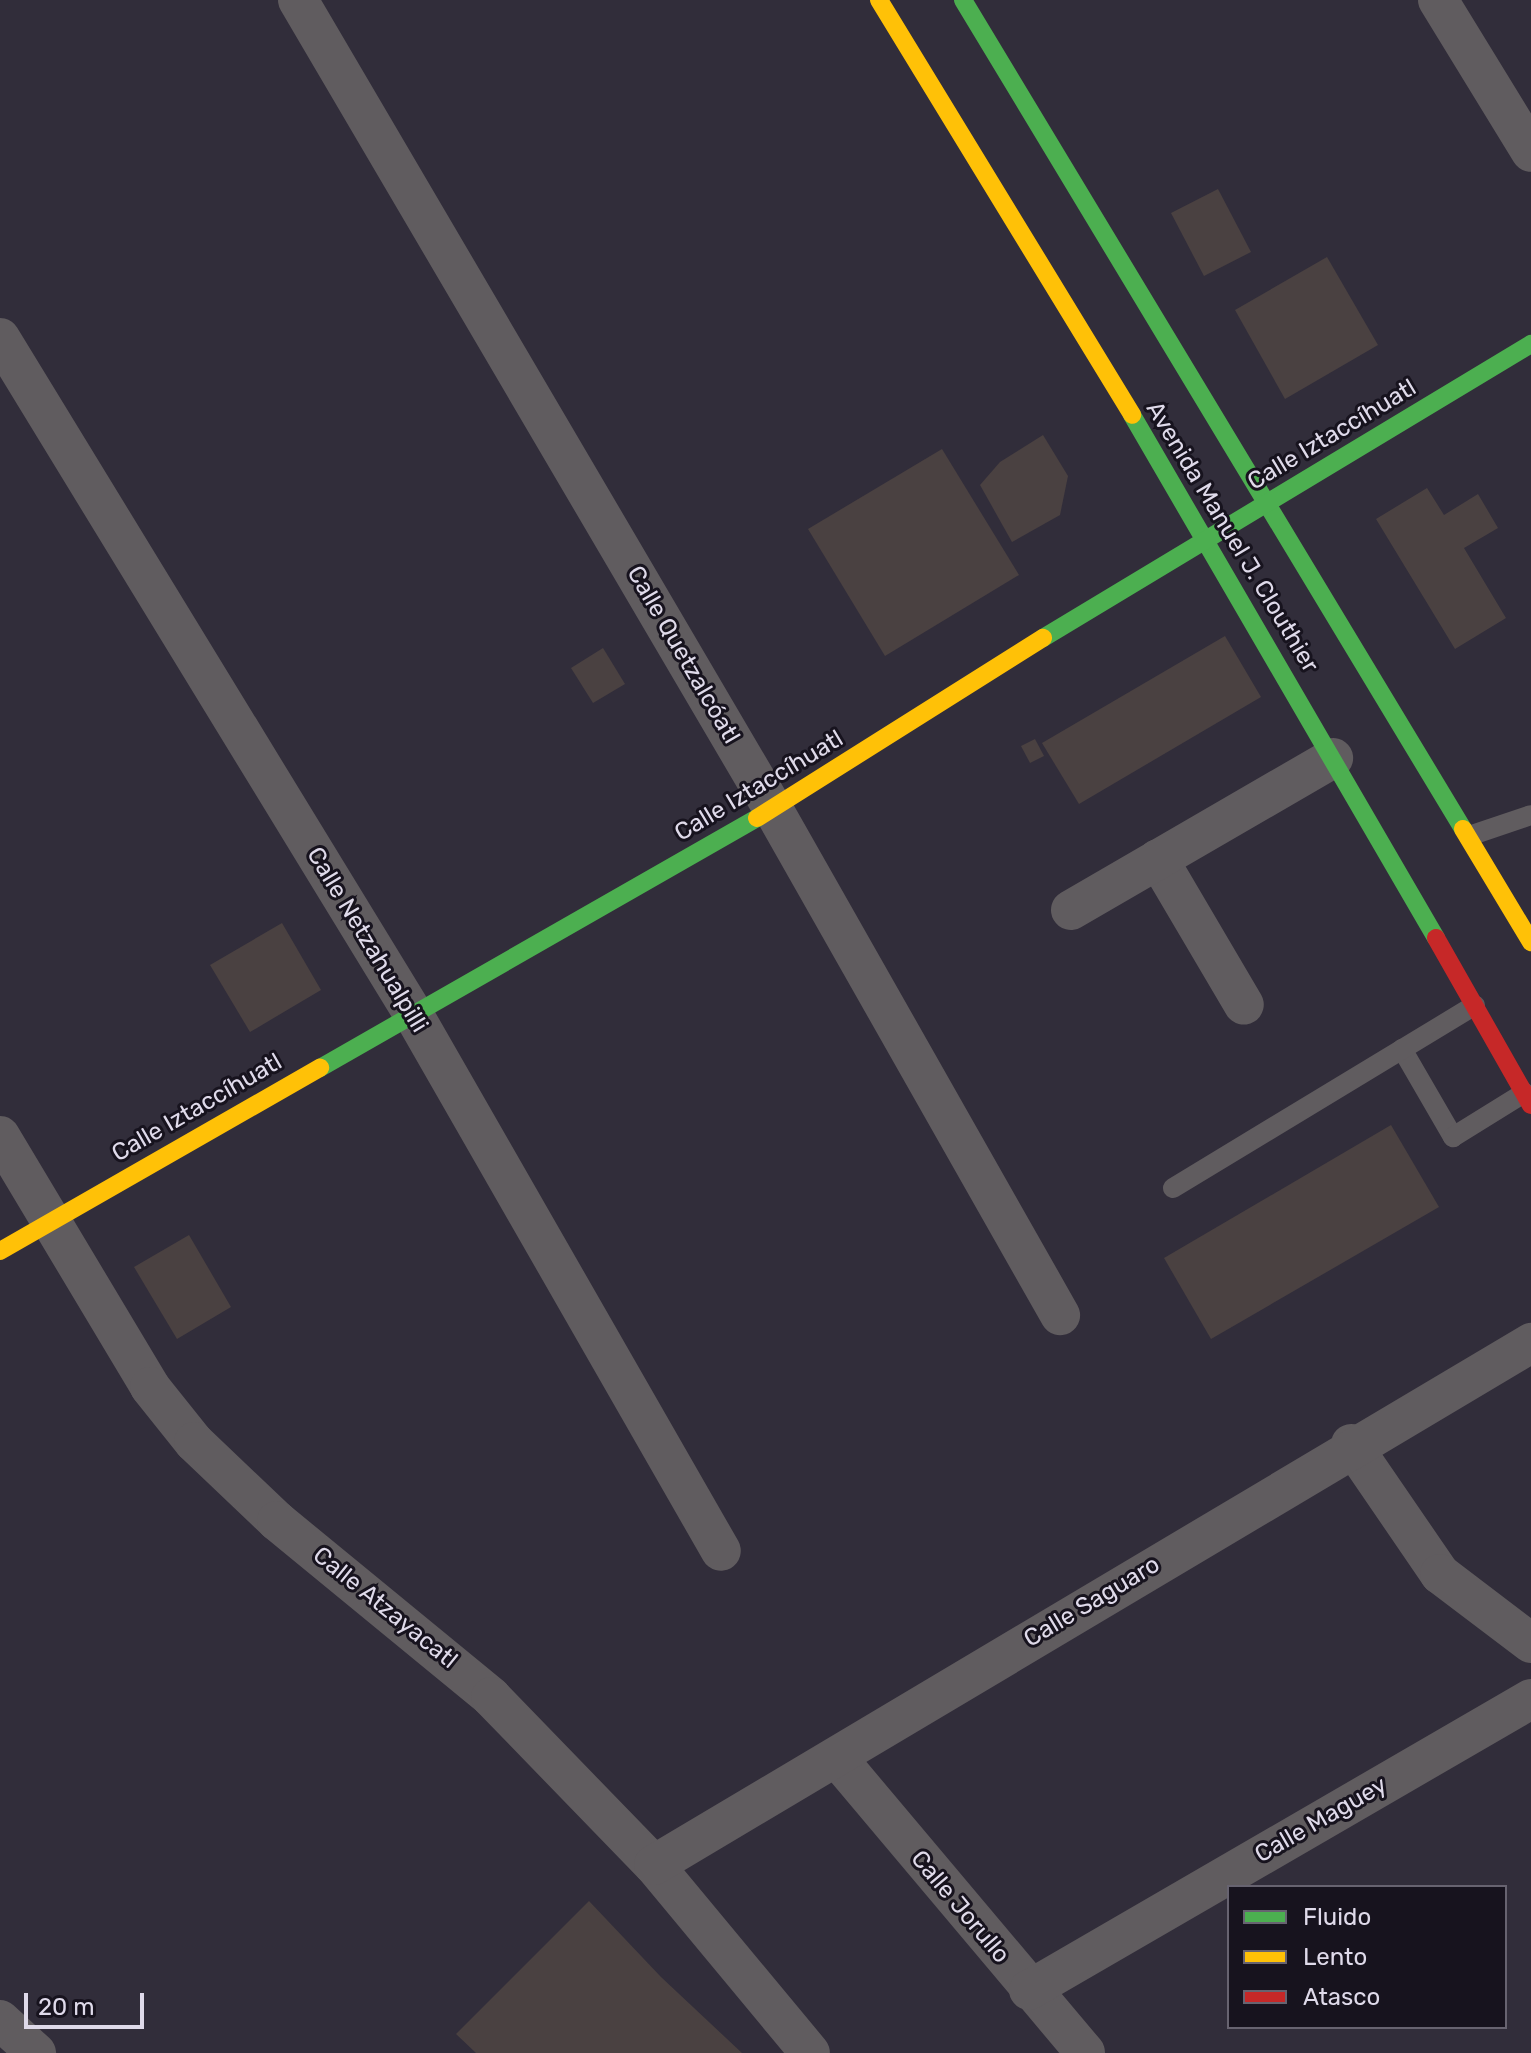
<!DOCTYPE html>
<meta charset="utf-8">
<style>
body{margin:0}
#map{position:relative;width:1531px;height:2053px;overflow:hidden;background:#312d3a;font-family:Rubik,sans-serif}
div>[style]{position:absolute}
.building>*{inset:0;background:#4a4141}
.lane>*{height:20px;margin:-10px;padding:0 10px;transform-origin:10px;border-radius:10px;background:#605c5f}
.street>*{height:40px;margin:-20px;padding:0 20px;transform-origin:20px;border-radius:20px;background:#605c5f}
.fast>*{height:18px;margin:-9px;padding:0 9px;transform-origin:9px;border-radius:9px;background:#4caf50}
.slow>*{height:18px;margin:-9px;padding:0 9px;transform-origin:9px;border-radius:9px;background:#ffc107}
.jam>*{height:18px;margin:-9px;padding:0 9px;transform-origin:9px;border-radius:9px;background:#c62828}
span{translate:-50% -50%;white-space:nowrap;text-align:center;line-height:1.15;-webkit-text-stroke:6px #17131e;paint-order:stroke}
.street-label{font-size:24px;color:#dfdaea}
.legend{position:absolute;left:1227px;top:1885px;width:280px;height:144px;box-sizing:border-box;background:#17131e;border:2px solid #676370;margin:0;padding:10px 14px;list-style:none;font-size:24px;color:#dfdaea}
.legend li{display:flex;align-items:center;gap:16px;height:40px}
.legend b{width:40px;border:2px solid #676370}
.scale{position:absolute;left:24px;top:1993px;width:120px;height:36px;box-sizing:border-box;border:4px solid #dfdaea;border-top:0;padding-left:10px;font-size:24px;line-height:28px;white-space:nowrap;color:#dfdaea;-webkit-text-stroke:6px #17131e;paint-order:stroke}
</style>
<div id="map">
<div class="building">
<i style="clip-path:polygon(1218px 189px,1251px 252px,1204px 276px,1171px 213px)"></i>
<i style="clip-path:polygon(1327px 257px,1378px 345px,1285px 399px,1235px 310px)"></i>
<i style="clip-path:polygon(1043px 435px,1068px 476px,1060px 515px,1012px 542px,980px 485px,1000px 462px)"></i>
<i style="clip-path:polygon(942px 449px,1019px 575px,885px 656px,808px 529px)"></i>
<i style="clip-path:polygon(1427px 488px,1444px 515px,1478px 494px,1498px 528px,1464px 548px,1506px 618px,1455px 649px,1376px 519px)"></i>
<i style="clip-path:polygon(1225px 636px,1261px 697px,1079px 804px,1042px 743px)"></i>
<i style="clip-path:polygon(603px 648px,625px 684px,593px 703px,571px 668px)"></i>
<i style="clip-path:polygon(1035px 739px,1044px 756px,1030px 763px,1021px 746px)"></i>
<i style="clip-path:polygon(282px 923px,321px 990px,250px 1032px,210px 965px)"></i>
<i style="clip-path:polygon(1391px 1125px,1439px 1207px,1211px 1339px,1164px 1258px)"></i>
<i style="clip-path:polygon(189px 1235px,231px 1307px,177px 1339px,134px 1267px)"></i>
<i style="clip-path:polygon(589px 1901px,661px 1977px,742px 2053px,476px 2053px,456px 2034px)"></i>
</div>
<div class="lane">
<i style="left:1469px;top:836px;width:65px;rotate:-18.7deg"></i>
<i style="left:1402px;top:1049px;width:102px;rotate:59.9deg"></i>
<i style="left:1453px;top:1137px;width:84px;rotate:-31.8deg"></i>
<i style="left:1173px;top:1188px;width:353px;rotate:-31.2deg"></i>
</div>
<div class="street">
<i style="left:298px;top:0;width:938px;rotate:59.58deg"></i>
<i style="left:773px;top:809px;width:582px;rotate:60.44deg"></i>
<i style="left:1438px;top:0;width:178px;rotate:58.5deg"></i>
<i style="left:0;top:338px;width:790px;rotate:58.56deg"></i>
<i style="left:412px;top:1012px;width:621px;rotate:60.18deg"></i>
<i style="left:1158px;top:859px;width:169px;rotate:59.5deg"></i>
<i style="left:1071px;top:910px;width:303px;rotate:-30.1deg"></i>
<i style="left:0;top:1136px;width:292px;rotate:59.1deg"></i>
<i style="left:150px;top:1387px;width:70px;rotate:51.3deg"></i>
<i style="left:194px;top:1442px;width:115px;rotate:43.6deg"></i>
<i style="left:277px;top:1521px;width:277px;rotate:39.4deg"></i>
<i style="left:491px;top:1697px;width:234px;rotate:45.9deg"></i>
<i style="left:654px;top:1865px;width:244px;rotate:50.3deg"></i>
<i style="left:1351px;top:1444px;width:158px;rotate:55.6deg"></i>
<i style="left:1440px;top:1574px;width:114px;rotate:37.2deg"></i>
<i style="left:837px;top:1758px;width:385px;rotate:49.9deg"></i>
<i style="left:654px;top:1865px;width:1021px;rotate:-30.76deg"></i>
<i style="left:1029px;top:1990px;width:580px;rotate:-30.1deg"></i>
<i style="left:0;top:2020px;width:49px;rotate:42.5deg"></i>
</div>
<div class="fast">
<i style="left:963px;top:0;width:968px;rotate:58.9deg"></i>
<i style="left:1132px;top:415px;width:605px;rotate:59.83deg"></i>
<i style="left:1043px;top:638px;width:570px;rotate:-31.07deg"></i>
<i style="left:320px;top:1068px;width:503px;rotate:-29.77deg"></i>
</div>
<div class="slow">
<i style="left:879px;top:0;width:486px;rotate:58.6deg"></i>
<i style="left:757px;top:818px;width:338px;rotate:-32.2deg"></i>
<i style="left:1463px;top:829px;width:132px;rotate:59deg"></i>
<i style="left:0;top:1251px;width:369px;rotate:-29.8deg"></i>
</div>
<div class="jam">
<i style="left:1436px;top:938px;width:192px;rotate:60.4deg"></i>
</div>
<div class="street-label">
<span style="left:1332px;top:435px;rotate:-31deg">Calle Iztaccíhuatl</span>
<span style="left:1232px;top:537px;rotate:59deg">Avenida Manuel J. Clouthier</span>
<span style="left:683px;top:655px;rotate:60deg">Calle Quetzalcóatl</span>
<span style="left:759px;top:786px;rotate:-31deg">Calle Iztaccíhuatl</span>
<span style="left:367px;top:940px;rotate:59deg">Calle Netzahualpilli</span>
<span style="left:197px;top:1108px;rotate:-30deg">Calle Iztaccíhuatl</span>
<span style="left:1092px;top:1602px;rotate:-31deg">Calle Saguaro</span>
<span style="left:385px;top:1608px;rotate:39deg">Calle Atzayacatl</span>
<span style="left:1321px;top:1820px;rotate:-30deg">Calle Maguey</span>
<span style="left:960px;top:1907px;rotate:50deg">Calle Jorullo</span>
</div>
<ul class="legend">
<li><b style="height:10px;background:#4caf50"></b>Fluido</li>
<li><b style="height:10px;background:#ffc107"></b>Lento</li>
<li><b style="height:10px;background:#c62828"></b>Atasco</li>
</ul>
<div class="scale">20 m</div>
</div>
